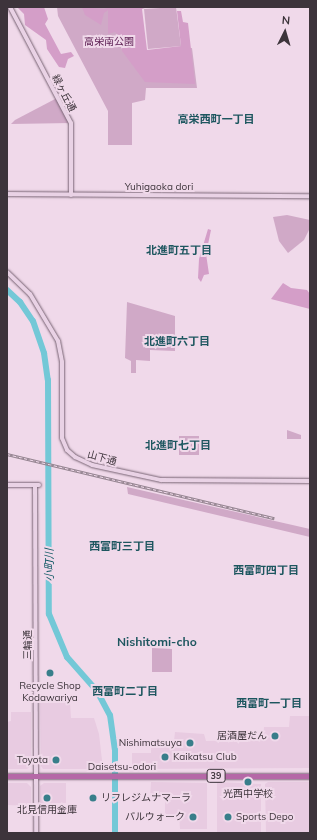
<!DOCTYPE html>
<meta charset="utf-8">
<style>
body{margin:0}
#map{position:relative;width:317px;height:840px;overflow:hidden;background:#f0d9ea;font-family:Mulish,"Noto Sans JP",sans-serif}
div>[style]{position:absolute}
.built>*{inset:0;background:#e8cbe1}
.green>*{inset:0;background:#d0a9c7}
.forest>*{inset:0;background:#d49ec8}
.river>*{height:6px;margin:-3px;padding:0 3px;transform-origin:3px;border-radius:3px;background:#73c8d7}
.roads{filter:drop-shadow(0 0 1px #786474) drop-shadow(0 0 1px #786474)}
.secondary>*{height:4px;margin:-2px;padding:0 2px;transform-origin:2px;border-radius:2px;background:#e9d2e5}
.highway>*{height:5px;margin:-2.5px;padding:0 2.5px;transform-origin:2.5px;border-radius:2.5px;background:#b568a7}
.rail>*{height:2.5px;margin-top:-1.25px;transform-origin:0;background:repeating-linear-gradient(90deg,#f0d9ea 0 3px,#948490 0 6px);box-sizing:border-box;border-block:1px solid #948490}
.dots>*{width:11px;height:11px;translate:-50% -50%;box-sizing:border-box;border:2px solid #f0d9ea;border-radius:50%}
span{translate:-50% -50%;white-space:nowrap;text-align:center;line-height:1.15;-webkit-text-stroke:4px #f0d9ea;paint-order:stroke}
.shield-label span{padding:1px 3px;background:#f0d9ea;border:1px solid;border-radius:3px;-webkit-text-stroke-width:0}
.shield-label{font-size:9px;color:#3d343b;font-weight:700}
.park-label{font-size:10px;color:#58194e}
.street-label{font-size:10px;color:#3d343b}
.poi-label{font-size:10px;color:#3d343b}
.right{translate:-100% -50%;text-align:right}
.left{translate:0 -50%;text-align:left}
.neighbourhood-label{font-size:11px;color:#1d565f;font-weight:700}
.water-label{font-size:11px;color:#0d5863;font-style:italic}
.quarter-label{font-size:12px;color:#1d565f;font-weight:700}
.frame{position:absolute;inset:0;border:8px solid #3d343b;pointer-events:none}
.north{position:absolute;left:265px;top:12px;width:40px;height:40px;-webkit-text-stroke:3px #f0d9ea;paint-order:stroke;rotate:5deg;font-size:11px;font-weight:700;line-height:16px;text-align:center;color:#3d343b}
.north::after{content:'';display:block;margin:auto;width:14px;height:18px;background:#3d343b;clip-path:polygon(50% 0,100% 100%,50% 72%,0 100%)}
</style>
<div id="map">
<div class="built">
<i style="clip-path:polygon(40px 703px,70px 703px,71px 718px,94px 718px,99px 734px,103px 769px,43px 769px,41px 766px)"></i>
<i style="clip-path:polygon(11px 712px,31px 712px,31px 766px,27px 769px,7px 769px,7px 722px,11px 721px)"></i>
<i style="clip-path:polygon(290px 716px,310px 716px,310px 768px,132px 769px,132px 753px,151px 753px,151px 740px,174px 741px,175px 732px,204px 734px,206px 741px,263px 740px,264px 727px,289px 727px)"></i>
<i style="clip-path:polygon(151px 782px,207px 783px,207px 829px,180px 829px,179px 814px,165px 814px,165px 798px,150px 798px)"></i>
<i style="clip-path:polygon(217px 782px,261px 784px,261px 833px,217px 833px)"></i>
<i style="clip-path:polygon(268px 782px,310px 782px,310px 833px,266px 833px,265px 784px)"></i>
<i style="clip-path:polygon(7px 783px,27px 783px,31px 787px,31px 806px,7px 805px)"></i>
<i style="clip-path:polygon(44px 783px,66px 783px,66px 803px,40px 803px,40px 786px)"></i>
</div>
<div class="green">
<i style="clip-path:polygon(57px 7px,135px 7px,146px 52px,192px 48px,197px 88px,146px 88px,145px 100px,132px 103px,132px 145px,108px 145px,108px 111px,58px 16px)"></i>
<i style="clip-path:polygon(176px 7px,181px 46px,148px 49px,144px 9px)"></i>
<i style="clip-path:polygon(57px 98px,71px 123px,11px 124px,15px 120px)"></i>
<i style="clip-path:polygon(287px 215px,310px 220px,310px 228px,304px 240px,288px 253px,279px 241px,273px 217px)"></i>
<i style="clip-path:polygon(127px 302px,175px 316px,175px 351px,150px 350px,150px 361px,136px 360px,136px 373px,131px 373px,131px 361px,125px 358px)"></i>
<i style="clip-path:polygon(287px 430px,301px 435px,301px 439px,287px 439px)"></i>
<i style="clip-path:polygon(179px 436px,199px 436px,199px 455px,179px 455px)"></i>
<i style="clip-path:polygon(127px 487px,310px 529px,310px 537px,128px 494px)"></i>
<i style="clip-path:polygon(152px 648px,172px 649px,172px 672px,152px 672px)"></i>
</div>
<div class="forest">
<i style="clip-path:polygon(17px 7px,44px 7px,48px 19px,45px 24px,61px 54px,71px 52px,74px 56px,68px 59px,65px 68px,59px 67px,47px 49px,46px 40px,25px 25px,24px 14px)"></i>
<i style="clip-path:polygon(82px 7px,104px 9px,110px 7px,148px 7px,142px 9px,147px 50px,181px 46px,177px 11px,181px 11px,183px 22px,188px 23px,195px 84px,145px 82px,122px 51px,122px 39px,115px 32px,108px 34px,108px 10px,104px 13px,101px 25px,85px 15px)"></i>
<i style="clip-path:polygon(208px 229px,211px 230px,206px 254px,209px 274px,204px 275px,201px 282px,198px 278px,199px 259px)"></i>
<i style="clip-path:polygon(283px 283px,291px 288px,307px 290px,310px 294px,310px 309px,271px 299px)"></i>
</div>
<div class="river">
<i style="left:7px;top:290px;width:18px;rotate:43deg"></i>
<i style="left:20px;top:302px;width:23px;rotate:56deg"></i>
<i style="left:33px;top:321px;width:34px;rotate:71deg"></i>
<i style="left:44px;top:353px;width:27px;rotate:82deg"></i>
<i style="left:48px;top:380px;width:234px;rotate:89.8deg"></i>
<i style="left:49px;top:614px;width:47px;rotate:67.3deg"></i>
<i style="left:67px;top:657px;width:45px;rotate:48.6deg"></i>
<i style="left:97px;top:691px;width:27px;rotate:62deg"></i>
<i style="left:110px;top:715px;width:35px;rotate:82deg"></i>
<i style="left:115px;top:750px;width:83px;rotate:90deg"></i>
</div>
<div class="roads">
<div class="secondary">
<i style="left:10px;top:7px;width:131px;rotate:62.3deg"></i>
<i style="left:71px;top:123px;width:72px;rotate:90deg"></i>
<i style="left:7px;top:194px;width:303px;rotate:0.4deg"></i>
<i style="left:7px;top:272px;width:32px;rotate:44deg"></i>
<i style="left:30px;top:294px;width:55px;rotate:59.2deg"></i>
<i style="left:58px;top:341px;width:21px;rotate:79deg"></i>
<i style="left:62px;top:362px;width:76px;rotate:90deg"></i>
<i style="left:62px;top:438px;width:13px;rotate:67deg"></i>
<i style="left:67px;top:450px;width:11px;rotate:41deg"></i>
<i style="left:75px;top:457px;width:19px;rotate:25deg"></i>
<i style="left:92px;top:465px;width:71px;rotate:12.3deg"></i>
<i style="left:161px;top:480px;width:149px;rotate:0.4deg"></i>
<i style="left:7px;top:485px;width:32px"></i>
<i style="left:35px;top:485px;width:348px;rotate:89.8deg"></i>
</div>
<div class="highway">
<i style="left:7px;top:776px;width:303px"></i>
</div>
</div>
<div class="rail">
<i style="left:7px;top:454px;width:275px;rotate:13.5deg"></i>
</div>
<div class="dots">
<i style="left:50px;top:673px;background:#387e8a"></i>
<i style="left:275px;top:736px;background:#387e8a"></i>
<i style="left:190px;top:743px;background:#387e8a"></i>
<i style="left:165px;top:757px;background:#387e8a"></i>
<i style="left:56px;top:760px;background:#387e8a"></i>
<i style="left:248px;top:782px;background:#387e8a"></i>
<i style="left:47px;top:798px;background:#387e8a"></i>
<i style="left:93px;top:798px;background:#387e8a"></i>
<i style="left:193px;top:817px;background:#387e8a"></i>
<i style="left:228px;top:817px;background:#387e8a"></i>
</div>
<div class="shield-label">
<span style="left:216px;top:776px">39</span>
</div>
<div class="park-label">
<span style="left:109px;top:42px">高栄南公園</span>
</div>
<div class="street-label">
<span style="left:64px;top:93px;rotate:63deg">緑ヶ丘通</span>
<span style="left:159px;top:187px">Yuhigaoka dori</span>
<span style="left:102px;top:458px;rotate:15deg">山下通</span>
<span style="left:28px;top:645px;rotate:-90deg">三輪通</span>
<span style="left:122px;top:767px">Daisetsu-odori</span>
</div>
<div class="poi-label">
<span style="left:50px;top:691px">Recycle Shop<br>Kodawariya</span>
<span class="right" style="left:267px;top:736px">居酒屋だん</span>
<span class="right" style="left:182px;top:743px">Nishimatsuya</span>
<span class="left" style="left:173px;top:757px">Kaikatsu Club</span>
<span class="right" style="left:48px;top:760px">Toyota</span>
<span style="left:248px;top:794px">光西中学校</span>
<span class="left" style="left:101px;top:798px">リフレジムナマーラ</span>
<span style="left:47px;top:810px">北見信用金庫</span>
<span class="right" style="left:185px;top:817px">パルウォーク</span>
<span class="left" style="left:236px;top:817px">Sports Depo</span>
</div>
<div class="neighbourhood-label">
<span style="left:216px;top:119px">高栄西町一丁目</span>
<span style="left:179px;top:250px">北進町五丁目</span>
<span style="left:177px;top:341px">北進町六丁目</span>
<span style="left:178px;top:445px">北進町七丁目</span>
<span style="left:122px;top:546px">西富町三丁目</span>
<span style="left:266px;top:570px">西富町四丁目</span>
<span style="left:125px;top:691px">西富町二丁目</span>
<span style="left:269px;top:703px">西富町一丁目</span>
</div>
<div class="water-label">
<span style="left:49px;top:565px;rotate:-90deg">小町川</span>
</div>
<div class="quarter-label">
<span style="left:157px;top:642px">Nishitomi-cho</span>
</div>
<div class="frame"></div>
<div class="north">N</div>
</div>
